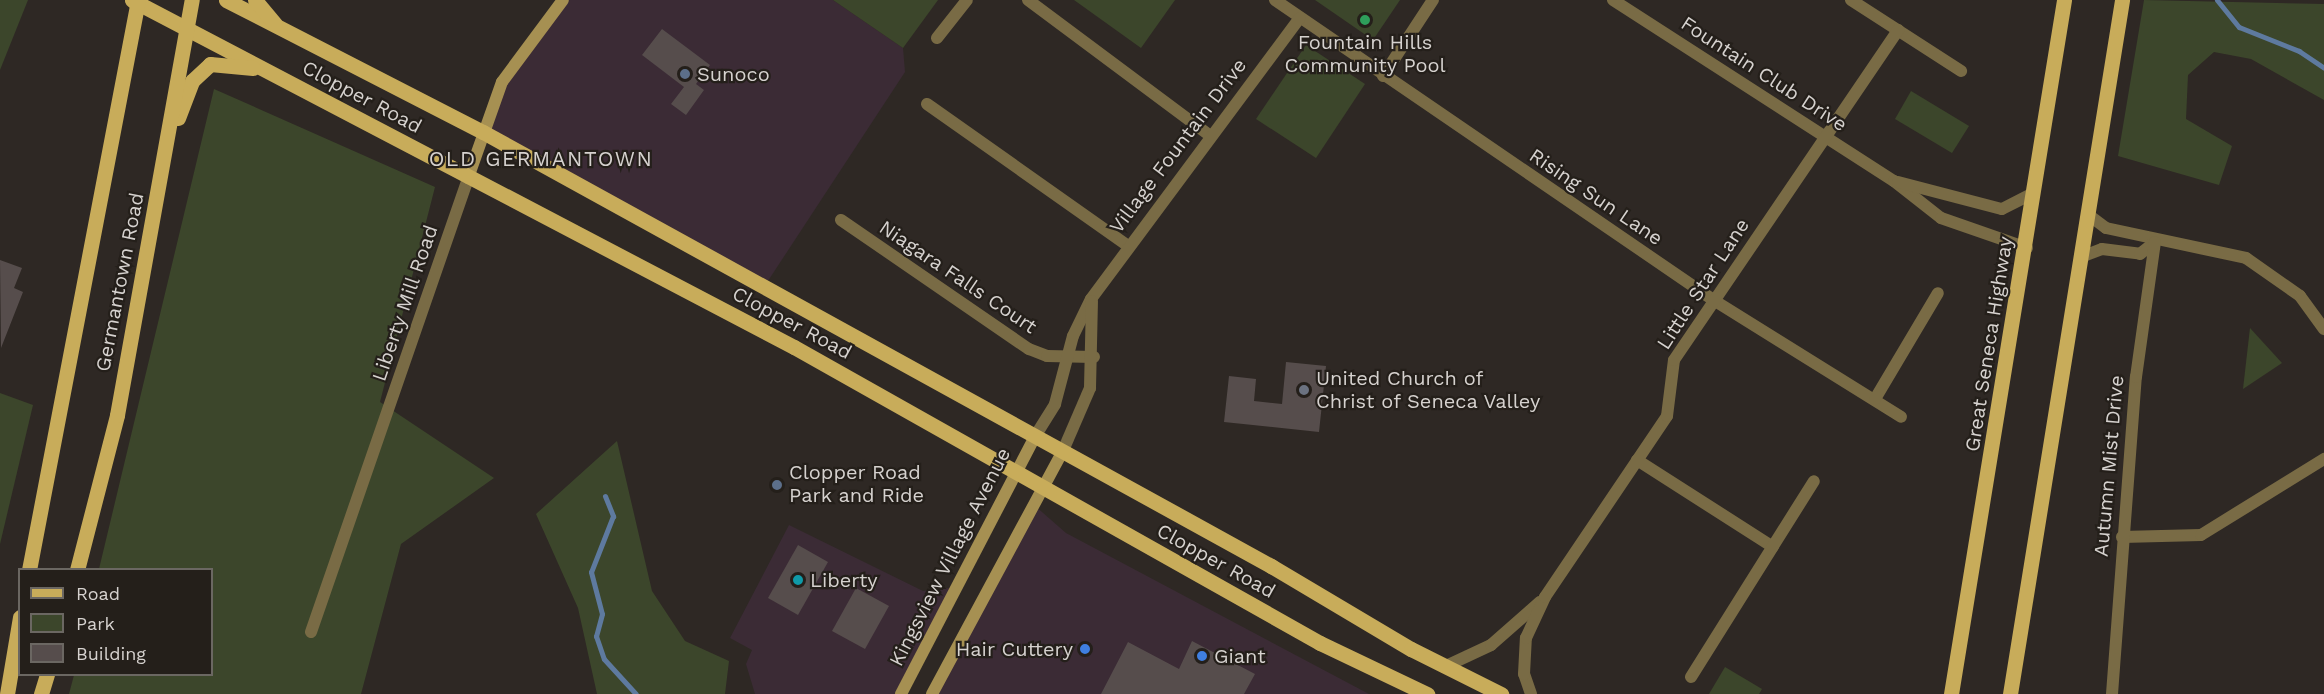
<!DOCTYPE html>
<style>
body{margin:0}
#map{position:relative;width:2324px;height:694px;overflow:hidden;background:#2e2824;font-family:"Work Sans",sans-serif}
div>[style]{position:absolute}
.commercial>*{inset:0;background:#3b2b35}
.green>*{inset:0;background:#3c462b}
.stream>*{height:5px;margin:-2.5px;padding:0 2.5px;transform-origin:2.5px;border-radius:2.5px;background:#5e7a9f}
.building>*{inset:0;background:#564d4c}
.street>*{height:12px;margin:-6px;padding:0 6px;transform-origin:6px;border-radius:6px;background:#796b45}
.secondary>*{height:12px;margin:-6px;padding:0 6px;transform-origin:6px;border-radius:6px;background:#a69052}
.primary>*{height:15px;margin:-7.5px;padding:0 7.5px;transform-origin:7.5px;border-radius:7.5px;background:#c8ac5a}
.dots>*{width:16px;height:16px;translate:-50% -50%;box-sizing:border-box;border:3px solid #241f1a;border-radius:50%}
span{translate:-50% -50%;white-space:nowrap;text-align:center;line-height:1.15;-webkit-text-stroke:4.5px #241f1a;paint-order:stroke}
.poi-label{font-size:20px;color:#d6d2cf}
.left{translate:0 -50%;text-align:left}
.right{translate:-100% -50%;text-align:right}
.street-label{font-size:20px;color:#d6d2cf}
.neighbourhood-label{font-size:21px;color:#d6d2cf;letter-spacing:1.5px}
.legend{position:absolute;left:18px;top:568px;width:195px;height:108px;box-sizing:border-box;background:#241f1a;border:2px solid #6b6762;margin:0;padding:8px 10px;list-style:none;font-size:18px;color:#d6d2cf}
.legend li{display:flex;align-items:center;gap:12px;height:30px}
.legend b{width:30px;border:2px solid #6b6762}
</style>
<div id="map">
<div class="commercial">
<i style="clip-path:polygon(563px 0,833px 0,903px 48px,905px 72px,764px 287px,484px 132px,502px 82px)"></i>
<i style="clip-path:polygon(1034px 505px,1066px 533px,1369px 694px,932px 694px)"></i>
<i style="clip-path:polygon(789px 525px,923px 591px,956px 587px,901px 694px,755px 694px,746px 664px,752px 650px,730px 638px)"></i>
</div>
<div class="green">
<i style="clip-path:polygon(0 0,28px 0,0 70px)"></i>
<i style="clip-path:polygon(833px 0,938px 0,903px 48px)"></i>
<i style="clip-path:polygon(1074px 0,1175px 0,1141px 48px)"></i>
<i style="clip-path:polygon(1315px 0,1400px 0,1373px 40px)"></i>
<i style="clip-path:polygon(2144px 0,2324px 4px,2324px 100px,2251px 59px,2214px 52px,2188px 75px,2186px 119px,2232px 146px,2219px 185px,2118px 156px)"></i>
<i style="clip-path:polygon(1306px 45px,1365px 84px,1316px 158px,1256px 119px)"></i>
<i style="clip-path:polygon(214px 89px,435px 187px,380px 402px,494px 478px,401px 544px,361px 694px,69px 694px,74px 675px,212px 674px,212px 570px,99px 569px)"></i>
<i style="clip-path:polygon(1911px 91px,1969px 126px,1952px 153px,1895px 119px)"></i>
<i style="clip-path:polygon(2250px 328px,2282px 363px,2243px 389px)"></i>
<i style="clip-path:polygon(0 393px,33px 405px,0 544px)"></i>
<i style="clip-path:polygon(617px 441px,652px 591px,685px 641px,729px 661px,725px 694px,597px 694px,578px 608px,536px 514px)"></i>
<i style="clip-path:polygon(1725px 667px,1762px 689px,1759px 694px,1709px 694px)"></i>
</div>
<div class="stream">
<i style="left:2217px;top:0;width:35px;rotate:51deg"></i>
<i style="left:2239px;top:27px;width:65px;rotate:21.8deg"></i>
<i style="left:2299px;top:51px;width:30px;rotate:34deg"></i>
<i style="left:605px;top:496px;width:22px;rotate:68deg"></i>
<i style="left:613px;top:516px;width:60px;rotate:111.4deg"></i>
<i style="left:591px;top:572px;width:43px;rotate:75.3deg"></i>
<i style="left:602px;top:614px;width:23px;rotate:105deg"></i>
<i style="left:596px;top:636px;width:24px;rotate:71deg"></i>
<i style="left:604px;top:659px;width:47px;rotate:47.6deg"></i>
</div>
<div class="building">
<i style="clip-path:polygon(662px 29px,710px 65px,696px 84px,704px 90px,686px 115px,671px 104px,684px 87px,642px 55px)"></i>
<i style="clip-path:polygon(0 260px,22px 268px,14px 288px,23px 292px,1px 348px)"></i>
<i style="clip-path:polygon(1286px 362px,1326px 366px,1319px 432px,1224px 422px,1229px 376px,1256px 379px,1254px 401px,1282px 404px)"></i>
<i style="clip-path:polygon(798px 545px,828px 562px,798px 615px,768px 598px)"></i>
<i style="clip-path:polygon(856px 588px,889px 606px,865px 649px,832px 631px)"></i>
<i style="clip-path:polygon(1192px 641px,1255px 674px,1244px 694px,1101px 694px,1128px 642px,1179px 669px)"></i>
</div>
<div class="street">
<i style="left:1028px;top:0;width:226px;rotate:36.7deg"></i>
<i style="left:1275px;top:0;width:533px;rotate:34.38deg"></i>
<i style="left:1715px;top:301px;width:219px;rotate:31.9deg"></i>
<i style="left:1613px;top:0;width:334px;rotate:32.8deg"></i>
<i style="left:1894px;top:181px;width:60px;rotate:38.2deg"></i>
<i style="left:1941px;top:218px;width:91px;rotate:19.2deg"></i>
<i style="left:1851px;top:0;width:131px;rotate:32.8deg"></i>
<i style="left:937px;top:38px;width:48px;rotate:-51.7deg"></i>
<i style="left:1383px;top:76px;width:91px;rotate:-56.7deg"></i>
<i style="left:927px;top:104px;width:246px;rotate:35.2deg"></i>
<i style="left:1898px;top:182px;width:107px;rotate:14.6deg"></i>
<i style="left:2002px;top:209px;width:35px;rotate:-27deg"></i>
<i style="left:2089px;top:208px;width:8px;rotate:83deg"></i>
<i style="left:2090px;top:216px;width:20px;rotate:37deg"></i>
<i style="left:2106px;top:228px;width:143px;rotate:12.1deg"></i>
<i style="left:2246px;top:258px;width:66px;rotate:35.1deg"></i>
<i style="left:2300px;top:296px;width:41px;rotate:54deg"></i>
<i style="left:841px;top:220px;width:228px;rotate:34.5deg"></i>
<i style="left:1029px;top:349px;width:19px;rotate:21deg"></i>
<i style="left:1047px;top:356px;width:47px;rotate:1.2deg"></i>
<i style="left:2081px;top:257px;width:22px;rotate:-21deg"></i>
<i style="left:2102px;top:249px;width:38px;rotate:7deg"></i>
<i style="left:2140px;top:254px;width:19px;rotate:-39deg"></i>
<i style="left:1875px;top:399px;width:123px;rotate:-59.3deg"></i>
<i style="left:1034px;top:438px;width:40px;rotate:-58deg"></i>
<i style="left:1055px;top:404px;width:70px;rotate:-75.2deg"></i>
<i style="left:1073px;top:336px;width:41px;rotate:-64.1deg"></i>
<i style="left:1091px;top:299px;width:350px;rotate:-53.4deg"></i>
<i style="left:1062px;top:453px;width:71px;rotate:-66.7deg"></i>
<i style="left:1090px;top:388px;width:87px;rotate:-88.7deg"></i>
<i style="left:1637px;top:460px;width:161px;rotate:32.6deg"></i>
<i style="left:2122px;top:537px;width:79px;rotate:-1.5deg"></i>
<i style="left:2201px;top:535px;width:145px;rotate:-31.7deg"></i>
<i style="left:311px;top:632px;width:480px;rotate:-70.9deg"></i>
<i style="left:1444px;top:667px;width:52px;rotate:-25.1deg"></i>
<i style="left:1491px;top:645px;width:65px;rotate:-41.3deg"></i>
<i style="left:1691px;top:677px;width:231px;rotate:-57.9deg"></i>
<i style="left:1531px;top:694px;width:21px;rotate:-109deg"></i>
<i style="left:1524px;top:674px;width:36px;rotate:-87deg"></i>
<i style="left:1526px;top:638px;width:45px;rotate:-65.1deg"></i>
<i style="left:1545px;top:597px;width:218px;rotate:-56deg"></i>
<i style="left:1667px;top:416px;width:56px;rotate:-82.9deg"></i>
<i style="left:1674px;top:360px;width:399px;rotate:-55.8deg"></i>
<i style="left:2112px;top:694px;width:318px;rotate:-85.7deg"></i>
<i style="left:2136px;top:377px;width:136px;rotate:-82deg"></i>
</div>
<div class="secondary">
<i style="left:468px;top:178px;width:102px;rotate:-70.5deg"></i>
<i style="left:502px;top:82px;width:102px;rotate:-53.4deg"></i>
<i style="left:901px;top:694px;width:288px;rotate:-62.5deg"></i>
<i style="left:932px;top:694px;width:274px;rotate:-61.7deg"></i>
</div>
<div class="primary">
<i style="left:132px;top:0;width:747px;rotate:27.66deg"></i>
<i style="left:794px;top:347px;width:604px;rotate:29.37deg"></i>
<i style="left:1320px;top:643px;width:119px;rotate:25.5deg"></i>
<i style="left:226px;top:0;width:289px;rotate:27.2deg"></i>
<i style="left:483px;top:132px;width:900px;rotate:28.84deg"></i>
<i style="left:1271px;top:566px;width:163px;rotate:30.7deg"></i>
<i style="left:1411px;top:649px;width:101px;rotate:26.6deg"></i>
<i style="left:255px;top:0;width:31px;rotate:50deg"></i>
<i style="left:178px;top:118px;width:40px;rotate:-69deg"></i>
<i style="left:192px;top:81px;width:25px;rotate:-43deg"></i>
<i style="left:210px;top:64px;width:43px;rotate:5.3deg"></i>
<i style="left:29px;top:570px;width:580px;rotate:-79.17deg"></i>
<i style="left:77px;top:570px;width:160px;rotate:-75.5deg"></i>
<i style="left:117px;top:415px;width:422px;rotate:-79.8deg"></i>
<i style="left:7px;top:694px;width:78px;rotate:-80.4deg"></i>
<i style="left:41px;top:694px;width:21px;rotate:-73deg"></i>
<i style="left:1951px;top:694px;width:703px;rotate:-80.75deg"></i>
<i style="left:2010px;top:694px;width:703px;rotate:-80.83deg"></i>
</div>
<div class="dots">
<i style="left:1365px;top:20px;background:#2e9e5b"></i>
<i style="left:685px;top:74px;background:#5c6f8a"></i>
<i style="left:1304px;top:390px;background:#6b7280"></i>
<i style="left:777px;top:485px;background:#5c6f8a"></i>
<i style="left:798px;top:580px;background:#0f9aa8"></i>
<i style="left:1085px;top:649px;background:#3f7fe0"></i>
<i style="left:1202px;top:656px;background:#3f7fe0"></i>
</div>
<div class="poi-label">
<span style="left:1365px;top:54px">Fountain Hills<br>Community Pool</span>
<span class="left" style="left:697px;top:74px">Sunoco</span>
<span class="left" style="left:1316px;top:390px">United Church of<br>Christ of Seneca Valley</span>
<span class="left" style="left:789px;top:484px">Clopper Road<br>Park and Ride</span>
<span class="left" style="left:810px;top:580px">Liberty</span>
<span class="right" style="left:1073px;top:649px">Hair Cuttery</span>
<span class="left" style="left:1214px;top:656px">Giant</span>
</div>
<div class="street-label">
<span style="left:1764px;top:74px;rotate:33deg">Fountain Club Drive</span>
<span style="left:362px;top:97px;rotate:28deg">Clopper Road</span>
<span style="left:1178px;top:146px;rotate:-53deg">Village Fountain Drive</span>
<span style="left:1596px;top:197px;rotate:34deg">Rising Sun Lane</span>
<span style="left:958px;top:277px;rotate:34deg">Niagara Falls Court</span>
<span style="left:120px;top:282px;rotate:-79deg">Germantown Road</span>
<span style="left:1703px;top:284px;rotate:-57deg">Little Star Lane</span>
<span style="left:405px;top:303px;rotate:-71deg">Liberty Mill Road</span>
<span style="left:792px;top:323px;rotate:28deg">Clopper Road</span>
<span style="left:1989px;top:344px;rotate:-81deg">Great Seneca Highway</span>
<span style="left:2109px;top:466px;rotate:-85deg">Autumn Mist Drive</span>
<span style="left:950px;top:557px;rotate:-63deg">Kingsview Village Avenue</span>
<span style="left:1216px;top:561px;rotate:29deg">Clopper Road</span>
</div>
<div class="neighbourhood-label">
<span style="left:541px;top:159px">OLD GERMANTOWN</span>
</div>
<ul class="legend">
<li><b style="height:8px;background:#c8ac5a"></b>Road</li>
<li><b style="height:16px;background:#3c462b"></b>Park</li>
<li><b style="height:16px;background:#564d4c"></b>Building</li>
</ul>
</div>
